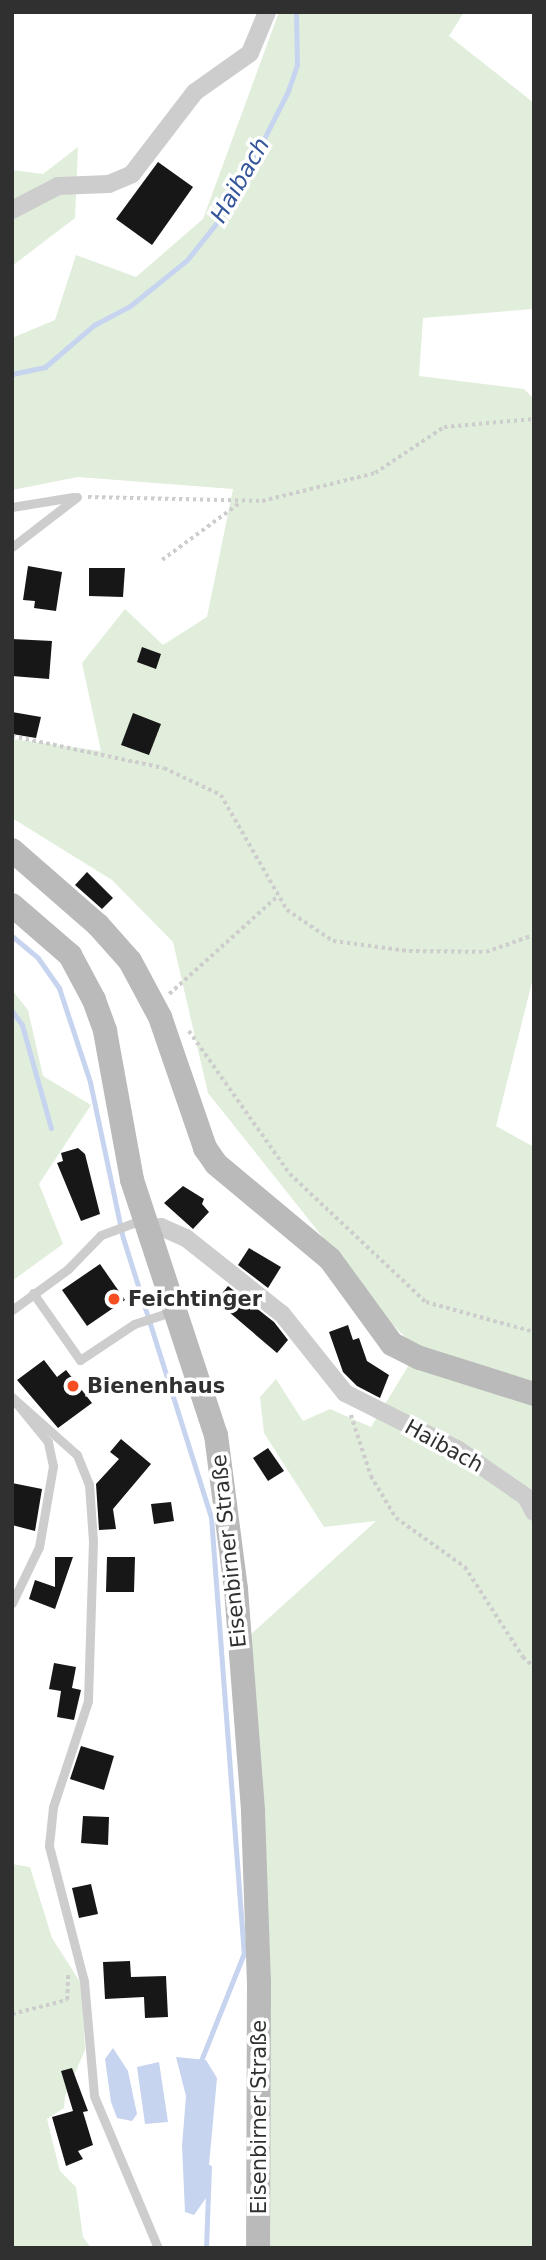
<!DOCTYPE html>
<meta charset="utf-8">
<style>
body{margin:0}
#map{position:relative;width:546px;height:2260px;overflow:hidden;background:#fff;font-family:"DejaVu Sans",sans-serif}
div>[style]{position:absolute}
.green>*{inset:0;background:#e1eedc}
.water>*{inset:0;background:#c7d4ef}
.stream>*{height:5px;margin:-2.5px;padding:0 2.5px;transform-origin:2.5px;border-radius:2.5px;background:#c7d4ef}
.building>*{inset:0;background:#171717}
.path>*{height:3.5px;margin-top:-1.75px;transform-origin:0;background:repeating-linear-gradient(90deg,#cdcdcd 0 3.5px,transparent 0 7px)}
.service>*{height:9px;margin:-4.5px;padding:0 4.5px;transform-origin:4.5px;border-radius:4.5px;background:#cdcdcd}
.minor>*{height:18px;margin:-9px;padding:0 9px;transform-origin:9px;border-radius:9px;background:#cdcdcd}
.secondary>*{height:24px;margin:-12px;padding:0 12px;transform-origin:12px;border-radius:12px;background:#bababa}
.dots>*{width:19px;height:19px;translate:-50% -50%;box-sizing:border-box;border:4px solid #fff;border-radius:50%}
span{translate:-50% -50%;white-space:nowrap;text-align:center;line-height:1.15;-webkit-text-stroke:7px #fff;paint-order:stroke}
.poi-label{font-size:21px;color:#303030;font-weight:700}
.left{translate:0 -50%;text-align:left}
.street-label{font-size:21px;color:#303030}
.water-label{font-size:23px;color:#35569a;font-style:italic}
.frame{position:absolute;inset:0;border:14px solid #303030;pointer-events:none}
</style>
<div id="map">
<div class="green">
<i style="clip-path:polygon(279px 12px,464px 12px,449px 36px,534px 103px,534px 309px,423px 318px,419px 376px,524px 389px,534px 399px,534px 974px,496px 1126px,534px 1147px,534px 2248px,267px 2248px,250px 1635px,376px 1521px,324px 1527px,264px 1433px,260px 1397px,276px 1379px,303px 1421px,330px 1409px,371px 1427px,418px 1350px,391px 1323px,208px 1093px,173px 942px,112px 880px,12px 818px,12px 739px,101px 751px,82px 663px,125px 609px,163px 645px,207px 617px,233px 489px,78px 477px,12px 490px,12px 338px,55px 320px,76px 255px,136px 277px,203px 219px)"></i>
<i style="clip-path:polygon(78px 147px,75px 218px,12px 266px,12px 170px,43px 174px)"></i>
<i style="clip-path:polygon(12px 990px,28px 1010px,43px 1076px,91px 1105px,39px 1184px,63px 1244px,12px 1281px)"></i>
<i style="clip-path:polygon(12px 1864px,30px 1867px,52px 1938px,82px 1985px,85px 2050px,65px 2096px,64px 2108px,47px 2119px,60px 2171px,76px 2187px,83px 2237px,91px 2248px,12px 2248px)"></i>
</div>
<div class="water">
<i style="clip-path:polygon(113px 2048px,128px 2071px,137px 2114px,132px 2121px,117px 2118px,111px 2102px,105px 2059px)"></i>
<i style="clip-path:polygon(176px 2057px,206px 2060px,217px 2078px,206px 2198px,194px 2215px,185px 2212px,182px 2146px,186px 2096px)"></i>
<i style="clip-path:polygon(159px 2062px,168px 2122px,145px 2124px,137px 2067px)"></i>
</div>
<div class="stream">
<i style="left:12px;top:374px;width:34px;rotate:-12deg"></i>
<i style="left:45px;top:367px;width:65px;rotate:-40.6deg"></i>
<i style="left:94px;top:325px;width:41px;rotate:-27.8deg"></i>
<i style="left:130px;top:306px;width:73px;rotate:-38.9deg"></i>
<i style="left:187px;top:260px;width:69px;rotate:-51.5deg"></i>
<i style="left:230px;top:206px;width:129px;rotate:-63.2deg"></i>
<i style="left:288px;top:91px;width:28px;rotate:-71deg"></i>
<i style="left:297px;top:65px;width:53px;rotate:-91.1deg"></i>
<i style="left:12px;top:936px;width:34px;rotate:40deg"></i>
<i style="left:38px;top:958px;width:37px;rotate:55deg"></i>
<i style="left:59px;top:988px;width:99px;rotate:71.7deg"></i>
<i style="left:90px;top:1082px;width:159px;rotate:78.1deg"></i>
<i style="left:123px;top:1238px;width:293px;rotate:72.5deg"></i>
<i style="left:211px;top:1517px;width:437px;rotate:85.7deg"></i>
<i style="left:244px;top:1953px;width:118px;rotate:111.8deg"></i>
<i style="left:12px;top:1011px;width:17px;rotate:54deg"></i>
<i style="left:22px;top:1025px;width:107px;rotate:74.3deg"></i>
<i style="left:206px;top:2248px;width:81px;rotate:-87.9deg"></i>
</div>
<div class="building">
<i style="clip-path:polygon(158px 162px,193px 187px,152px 245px,116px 219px)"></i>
<i style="clip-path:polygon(28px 566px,62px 572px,56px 611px,34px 608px,35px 601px,23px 600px)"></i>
<i style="clip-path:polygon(89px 568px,125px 568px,123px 597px,89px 596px)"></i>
<i style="clip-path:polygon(12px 639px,52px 641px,49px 679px,12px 676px)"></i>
<i style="clip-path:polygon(142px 647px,161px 654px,156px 669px,137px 662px)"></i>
<i style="clip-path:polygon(12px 712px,41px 717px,36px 738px,12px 734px)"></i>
<i style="clip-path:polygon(133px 713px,161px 724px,149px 755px,121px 745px)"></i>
<i style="clip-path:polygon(87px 872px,113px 898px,102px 909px,75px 885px)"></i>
<i style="clip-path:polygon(78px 1148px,85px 1154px,100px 1214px,81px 1221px,57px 1163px,63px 1161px,61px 1153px)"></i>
<i style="clip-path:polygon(183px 1186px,204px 1199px,202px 1204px,209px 1212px,193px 1229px,164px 1203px)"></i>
<i style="clip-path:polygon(249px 1248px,281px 1267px,268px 1288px,238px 1265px)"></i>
<i style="clip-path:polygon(100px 1264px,125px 1300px,87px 1326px,62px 1290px)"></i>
<i style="clip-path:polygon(228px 1286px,274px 1322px,288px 1340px,277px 1353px,216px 1301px)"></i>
<i style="clip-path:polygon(348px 1325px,353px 1340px,359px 1338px,367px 1361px,389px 1375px,380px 1398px,357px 1386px,343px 1372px,329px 1332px)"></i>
<i style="clip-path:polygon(44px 1360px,57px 1377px,66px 1370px,92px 1403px,58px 1428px,17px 1380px)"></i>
<i style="clip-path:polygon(121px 1439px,151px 1464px,113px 1509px,116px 1529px,99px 1530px,96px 1484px,119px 1459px,110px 1452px)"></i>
<i style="clip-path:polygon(268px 1448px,284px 1471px,268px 1481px,253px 1458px)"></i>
<i style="clip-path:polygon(12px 1483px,42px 1489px,35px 1531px,12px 1525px)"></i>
<i style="clip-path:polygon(171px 1502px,174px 1521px,154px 1524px,151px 1504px)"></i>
<i style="clip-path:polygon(55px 1557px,73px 1557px,55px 1609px,29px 1599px,35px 1580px,55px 1587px)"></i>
<i style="clip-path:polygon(107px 1557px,135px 1557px,134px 1592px,106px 1592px)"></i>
<i style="clip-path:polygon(54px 1663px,76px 1667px,72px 1688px,81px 1690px,74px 1720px,57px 1717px,61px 1691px,49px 1689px)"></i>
<i style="clip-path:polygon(81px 1746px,114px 1756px,104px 1790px,70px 1779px)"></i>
<i style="clip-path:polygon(83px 1816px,109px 1817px,108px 1845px,81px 1843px)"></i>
<i style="clip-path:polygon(91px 1884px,98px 1914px,79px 1918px,72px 1888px)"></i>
<i style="clip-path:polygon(130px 1961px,131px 1977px,166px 1976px,168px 2017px,145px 2018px,144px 1997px,105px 1999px,103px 1962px)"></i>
<i style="clip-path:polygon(72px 2068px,88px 2111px,83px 2112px,93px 2145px,78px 2151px,83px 2159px,66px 2166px,52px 2117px,73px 2111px,61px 2071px)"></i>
</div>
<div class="path">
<i style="left:88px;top:497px;width:174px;rotate:1.3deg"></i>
<i style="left:262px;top:501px;width:116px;rotate:-13.9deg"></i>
<i style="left:375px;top:473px;width:83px;rotate:-33.7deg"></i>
<i style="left:444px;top:427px;width:90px;rotate:-5.1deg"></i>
<i style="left:162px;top:560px;width:98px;rotate:-36.3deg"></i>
<i style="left:12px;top:736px;width:155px;rotate:11.9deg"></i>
<i style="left:164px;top:768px;width:63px;rotate:25.3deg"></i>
<i style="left:221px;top:795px;width:133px;rotate:60.1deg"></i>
<i style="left:287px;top:910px;width:55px;rotate:34deg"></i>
<i style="left:333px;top:941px;width:77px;rotate:7.5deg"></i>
<i style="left:409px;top:951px;width:77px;rotate:0.7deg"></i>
<i style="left:486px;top:952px;width:51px;rotate:-19.5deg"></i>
<i style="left:169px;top:994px;width:147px;rotate:-42deg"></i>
<i style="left:189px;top:1031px;width:175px;rotate:54.8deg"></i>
<i style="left:290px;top:1174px;width:187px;rotate:43.3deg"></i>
<i style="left:426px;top:1302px;width:112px;rotate:15.5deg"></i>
<i style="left:351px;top:1415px;width:64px;rotate:71.8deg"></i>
<i style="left:371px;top:1476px;width:49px;rotate:59.2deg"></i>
<i style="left:396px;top:1518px;width:85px;rotate:35.4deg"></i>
<i style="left:465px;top:1567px;width:107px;rotate:57.2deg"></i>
<i style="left:523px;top:1657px;width:15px;rotate:42deg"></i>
<i style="left:12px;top:2014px;width:57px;rotate:-14.3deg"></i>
<i style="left:67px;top:2000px;width:25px;rotate:-88deg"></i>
</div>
<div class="service">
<i style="left:12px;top:507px;width:62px;rotate:-9.3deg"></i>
<i style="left:12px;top:547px;width:82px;rotate:-37.6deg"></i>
<i style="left:33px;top:1293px;width:82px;rotate:55deg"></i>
<i style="left:80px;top:1360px;width:65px;rotate:-33.7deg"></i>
<i style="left:134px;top:1324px;width:40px;rotate:-18deg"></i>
<i style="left:12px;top:1310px;width:69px;rotate:-36.2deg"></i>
<i style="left:68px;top:1269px;width:47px;rotate:-45.9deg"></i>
<i style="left:101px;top:1235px;width:46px;rotate:-20.4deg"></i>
<i style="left:12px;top:1397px;width:87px;rotate:41.7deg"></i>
<i style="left:77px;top:1455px;width:31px;rotate:68deg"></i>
<i style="left:89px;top:1484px;width:57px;rotate:86deg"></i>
<i style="left:93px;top:1541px;width:160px;rotate:91.8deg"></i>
<i style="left:88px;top:1701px;width:112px;rotate:108.3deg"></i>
<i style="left:53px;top:1807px;width:39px;rotate:96deg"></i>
<i style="left:49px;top:1846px;width:139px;rotate:75.5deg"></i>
<i style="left:84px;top:1981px;width:115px;rotate:85deg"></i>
<i style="left:94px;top:2096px;width:165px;rotate:67.2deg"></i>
<i style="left:12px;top:1603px;width:62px;rotate:-64.3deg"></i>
<i style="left:39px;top:1547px;width:82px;rotate:-80.2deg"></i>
<i style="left:53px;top:1466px;width:25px;rotate:-102deg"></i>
<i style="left:48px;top:1442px;width:49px;rotate:-129.2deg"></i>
</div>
<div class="minor">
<i style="left:12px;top:210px;width:52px;rotate:-27.6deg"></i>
<i style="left:58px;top:186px;width:51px;rotate:-2.2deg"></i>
<i style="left:109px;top:184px;width:25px;rotate:-23deg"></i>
<i style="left:132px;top:174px;width:103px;rotate:-52.5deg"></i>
<i style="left:195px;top:92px;width:67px;rotate:-35.3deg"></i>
<i style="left:250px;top:53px;width:44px;rotate:-67.5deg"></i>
<i style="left:147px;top:1230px;width:14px;rotate:-12deg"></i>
<i style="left:161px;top:1227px;width:27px;rotate:24deg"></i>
<i style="left:186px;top:1238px;width:122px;rotate:38.4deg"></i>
<i style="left:282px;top:1314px;width:101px;rotate:51.4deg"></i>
<i style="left:345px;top:1393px;width:125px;rotate:26.6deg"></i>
<i style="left:457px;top:1449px;width:84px;rotate:34.8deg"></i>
<i style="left:526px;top:1497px;width:17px;rotate:62deg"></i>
</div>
<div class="secondary">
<i style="left:12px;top:850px;width:114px;rotate:41.1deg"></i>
<i style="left:98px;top:925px;width:48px;rotate:48.4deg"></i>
<i style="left:130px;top:961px;width:64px;rotate:61.8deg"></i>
<i style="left:160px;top:1017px;width:139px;rotate:71deg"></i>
<i style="left:205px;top:1148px;width:19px;rotate:55deg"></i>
<i style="left:216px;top:1164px;width:148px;rotate:39.8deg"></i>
<i style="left:330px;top:1259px;width:105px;rotate:53.9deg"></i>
<i style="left:392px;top:1344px;width:31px;rotate:27deg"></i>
<i style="left:420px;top:1358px;width:120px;rotate:17.5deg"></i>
<i style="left:12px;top:905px;width:77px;rotate:40.8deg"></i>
<i style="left:70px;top:955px;width:51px;rotate:61.9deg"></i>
<i style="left:94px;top:1000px;width:33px;rotate:70deg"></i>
<i style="left:105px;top:1031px;width:151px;rotate:79.7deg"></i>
<i style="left:132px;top:1180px;width:268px;rotate:71.8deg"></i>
<i style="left:216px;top:1435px;width:155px;rotate:82.6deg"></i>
<i style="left:236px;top:1589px;width:224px;rotate:85.6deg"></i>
<i style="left:253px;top:1812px;width:169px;rotate:88deg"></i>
<i style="left:259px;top:1981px;width:267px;rotate:90.2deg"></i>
</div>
<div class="dots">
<i style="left:114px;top:1299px;background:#f64e22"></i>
<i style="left:73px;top:1386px;background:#f64e22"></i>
</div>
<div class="poi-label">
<span class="left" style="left:128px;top:1299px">Feichtinger</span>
<span class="left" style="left:87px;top:1386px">Bienenhaus</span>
</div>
<div class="street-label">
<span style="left:444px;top:1446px;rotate:29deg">Haibach</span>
<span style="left:229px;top:1551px;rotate:-96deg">Eisenbirner Straße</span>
<span style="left:259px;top:2117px;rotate:-90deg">Eisenbirner Straße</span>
</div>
<div class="water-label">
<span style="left:240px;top:180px;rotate:-60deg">Haibach</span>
</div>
<div class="frame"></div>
</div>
